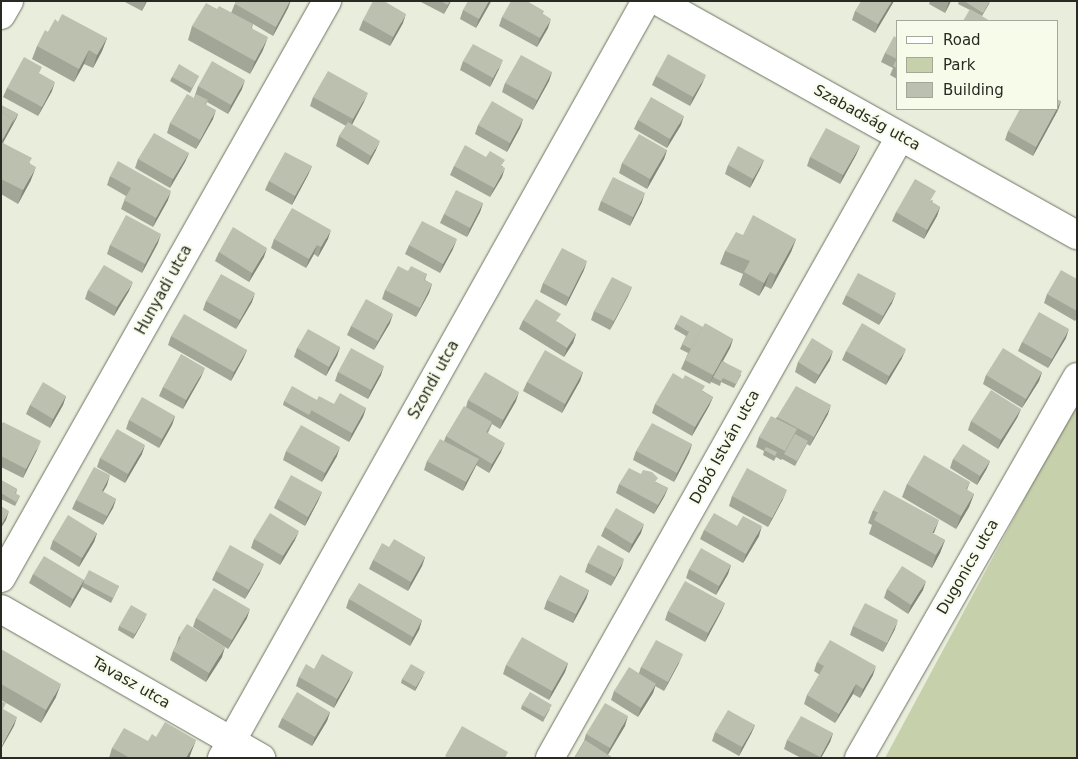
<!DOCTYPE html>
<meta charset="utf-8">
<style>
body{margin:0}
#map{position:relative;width:1078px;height:759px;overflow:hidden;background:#e9eedc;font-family:"DejaVu Sans",sans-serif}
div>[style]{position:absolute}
.green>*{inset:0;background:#c6d0ab}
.roads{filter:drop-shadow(0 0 1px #6e7363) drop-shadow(0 0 1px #6e7363)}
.minor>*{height:28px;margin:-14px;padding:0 14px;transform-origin:14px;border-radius:14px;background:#fff}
.wall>*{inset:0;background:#a2a696}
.shaded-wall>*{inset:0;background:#84877a}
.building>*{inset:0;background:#bcc1af}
span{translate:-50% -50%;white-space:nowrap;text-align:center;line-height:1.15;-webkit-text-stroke:4px #f6fce9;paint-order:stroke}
.street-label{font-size:15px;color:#282a23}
.frame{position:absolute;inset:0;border:2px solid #282a23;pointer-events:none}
.legend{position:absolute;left:896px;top:20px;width:162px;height:90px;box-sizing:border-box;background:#f6fce9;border:1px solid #a4a89a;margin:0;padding:6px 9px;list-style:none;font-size:15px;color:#282a23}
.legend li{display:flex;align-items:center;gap:10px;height:25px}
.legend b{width:25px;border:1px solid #a4a89a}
</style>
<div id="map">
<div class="green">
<i style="clip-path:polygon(1077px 401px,1077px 758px,885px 758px)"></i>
</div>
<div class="roads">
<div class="minor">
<i style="left:658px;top:1px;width:480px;rotate:29.2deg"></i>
<i style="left:1px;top:15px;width:16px;rotate:-60deg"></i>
<i style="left:1px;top:578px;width:663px;rotate:-60.53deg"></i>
<i style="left:1px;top:609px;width:300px;rotate:29.8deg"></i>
<i style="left:222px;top:758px;width:868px;rotate:-60.75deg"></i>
<i style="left:550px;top:758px;width:713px;rotate:-60.59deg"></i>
<i style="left:859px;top:758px;width:439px;rotate:-60.2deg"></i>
</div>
</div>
<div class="wall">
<i style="clip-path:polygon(123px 1px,147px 1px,142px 11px)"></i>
<i style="clip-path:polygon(236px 1px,291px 1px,288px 8px,273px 36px,253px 24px,252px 28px,263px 50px,250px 74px,188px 40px,192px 26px,217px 9px,231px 13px)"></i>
<i style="clip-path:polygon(419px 1px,451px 1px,444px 14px)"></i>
<i style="clip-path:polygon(894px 1px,875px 33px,852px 20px,855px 11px)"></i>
<i style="clip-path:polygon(930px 1px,951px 1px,945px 13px,929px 4px)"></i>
<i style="clip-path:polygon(959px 1px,990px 1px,982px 16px,958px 4px)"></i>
<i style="clip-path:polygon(491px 2px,476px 28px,460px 19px,463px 10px)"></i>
<i style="clip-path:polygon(544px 11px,542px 14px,548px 28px,537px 47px,499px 26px,502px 17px)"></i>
<i style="clip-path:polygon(363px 20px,403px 23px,390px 46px,359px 30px)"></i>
<i style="clip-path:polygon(58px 22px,107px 38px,102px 51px,93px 68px,84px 64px,74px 82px,32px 59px,37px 46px,48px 32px)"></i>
<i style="clip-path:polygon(897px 38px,897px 79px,890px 75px,893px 68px,881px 62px,885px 53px)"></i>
<i style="clip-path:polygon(463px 61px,499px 69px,490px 87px,460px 70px)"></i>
<i style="clip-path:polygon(552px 72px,549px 81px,533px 110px,502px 92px,505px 83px)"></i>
<i style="clip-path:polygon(40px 74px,52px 91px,38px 116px,3px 97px,7px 88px)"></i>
<i style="clip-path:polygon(199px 76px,190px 93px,170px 81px,172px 77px)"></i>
<i style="clip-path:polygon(656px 76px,702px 84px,690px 106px,652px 85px)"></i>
<i style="clip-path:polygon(198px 86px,242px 89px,228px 114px,207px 102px,206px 104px,213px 119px,196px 149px,167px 133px,170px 123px,194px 98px)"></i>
<i style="clip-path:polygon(313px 97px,364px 102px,352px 125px,376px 150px,368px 165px,336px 146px,339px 136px,346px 126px,310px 106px)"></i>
<i style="clip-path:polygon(1061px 101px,1058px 110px,1033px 156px,1005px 140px,1008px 131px)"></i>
<i style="clip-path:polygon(1px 105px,18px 114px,16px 119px,3px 143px,30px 163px,31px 180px,18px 204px,1px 194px)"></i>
<i style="clip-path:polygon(523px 119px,520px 128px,507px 152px,475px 134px,478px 125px)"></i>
<i style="clip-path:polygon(638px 120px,681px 125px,667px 148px,634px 129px)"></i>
<i style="clip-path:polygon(860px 146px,856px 155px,840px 184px,807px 166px,810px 157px)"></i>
<i style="clip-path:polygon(667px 150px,664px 159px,647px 189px,619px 173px,622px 163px)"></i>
<i style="clip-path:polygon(189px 153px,185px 162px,170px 188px,135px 168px,138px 159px)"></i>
<i style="clip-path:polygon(764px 160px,760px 169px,750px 188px,725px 174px,728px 165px)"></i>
<i style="clip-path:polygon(312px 166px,308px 175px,292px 205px,265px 190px,269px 181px)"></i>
<i style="clip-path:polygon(454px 166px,503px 166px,502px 177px,490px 197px,450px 175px)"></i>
<i style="clip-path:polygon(110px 176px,168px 200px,153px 227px,121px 209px,126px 196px,107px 185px)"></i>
<i style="clip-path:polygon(933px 200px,932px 202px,940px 207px,937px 216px,924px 239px,892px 221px,896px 212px)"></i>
<i style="clip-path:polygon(601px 201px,642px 202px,630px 226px,598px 210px)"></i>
<i style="clip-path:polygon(483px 203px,480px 212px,467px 237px,440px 223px,444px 214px)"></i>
<i style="clip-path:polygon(743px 235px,796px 239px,791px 252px,771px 289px,765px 286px,759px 296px,739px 285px,743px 274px,720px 264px,725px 251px)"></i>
<i style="clip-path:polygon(274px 239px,328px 239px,318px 257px,314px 254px,306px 268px,271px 248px)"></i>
<i style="clip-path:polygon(158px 243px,142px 273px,107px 254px,110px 245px)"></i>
<i style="clip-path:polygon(409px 245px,453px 249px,440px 273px,405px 254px)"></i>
<i style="clip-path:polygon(219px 252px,264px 257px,249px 282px,215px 261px)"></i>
<i style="clip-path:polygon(584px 270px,566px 306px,540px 292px,543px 283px)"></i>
<i style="clip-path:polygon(408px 271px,427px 274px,425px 280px,432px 284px,429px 293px,416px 317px,382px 299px,385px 290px)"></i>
<i style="clip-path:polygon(1077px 279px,1077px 318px,1075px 321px,1044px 303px,1047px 294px)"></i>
<i style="clip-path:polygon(632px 287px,628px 296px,610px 330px,591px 320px,594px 311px)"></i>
<i style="clip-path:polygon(88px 290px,129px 291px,114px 316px,85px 299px)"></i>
<i style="clip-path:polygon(846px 295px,892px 303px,879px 325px,842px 304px)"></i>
<i style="clip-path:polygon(206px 301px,252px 302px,236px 329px,203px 310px)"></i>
<i style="clip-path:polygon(523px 320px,558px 322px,576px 334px,573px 343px,564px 357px,519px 329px)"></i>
<i style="clip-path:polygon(390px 323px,374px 350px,347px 335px,351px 326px)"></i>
<i style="clip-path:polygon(676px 324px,703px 327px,733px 339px,730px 348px,723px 361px,741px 375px,734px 388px,721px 382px,720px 386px,711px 382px,711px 381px,710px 384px,681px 369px,685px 360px,688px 353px,680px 349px,686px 336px,674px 329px)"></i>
<i style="clip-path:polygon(171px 336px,247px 350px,243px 359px,231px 381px,168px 345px)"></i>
<i style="clip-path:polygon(1066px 338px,1048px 368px,1018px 351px,1022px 342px)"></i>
<i style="clip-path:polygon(340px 347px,337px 356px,326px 376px,294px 357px,297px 348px)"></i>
<i style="clip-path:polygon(846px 351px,902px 358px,886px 385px,842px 360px)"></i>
<i style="clip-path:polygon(830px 360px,815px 384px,795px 372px,798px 362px)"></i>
<i style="clip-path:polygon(338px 372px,381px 375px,368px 399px,335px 381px)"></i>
<i style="clip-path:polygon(583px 372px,580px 381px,562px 413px,523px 391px,527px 382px)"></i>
<i style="clip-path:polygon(1042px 372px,1039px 381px,1022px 408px,983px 384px,986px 375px)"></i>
<i style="clip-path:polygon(201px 377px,183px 409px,159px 396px,163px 387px)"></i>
<i style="clip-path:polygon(703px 391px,713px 397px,709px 406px,692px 436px,652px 413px,655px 404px)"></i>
<i style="clip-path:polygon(66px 396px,63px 405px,50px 428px,26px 414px,30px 405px)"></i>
<i style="clip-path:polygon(317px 400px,334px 404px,366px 408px,363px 417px,349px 442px,283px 405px,284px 401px)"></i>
<i style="clip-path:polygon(468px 400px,516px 401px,500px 429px,492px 424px,488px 433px,501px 452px,489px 473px,476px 465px,463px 491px,424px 470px,427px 461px,444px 441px,446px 436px,466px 407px)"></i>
<i style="clip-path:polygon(1021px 409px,1017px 418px,998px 449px,968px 430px,971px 421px)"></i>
<i style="clip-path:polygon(828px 414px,810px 446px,807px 444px,795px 466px,782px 459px,781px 460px,776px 457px,774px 461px,763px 455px,764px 451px,756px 447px,759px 437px,777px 417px)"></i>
<i style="clip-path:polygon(175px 416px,172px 425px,159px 448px,126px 429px,129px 420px)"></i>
<i style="clip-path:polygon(1px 425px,37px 450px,23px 478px,1px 467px)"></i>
<i style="clip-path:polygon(692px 444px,689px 453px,674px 482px,633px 460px,636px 451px)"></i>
<i style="clip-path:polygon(286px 451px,337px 456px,322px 482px,283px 460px)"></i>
<i style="clip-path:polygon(142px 454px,125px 483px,97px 467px,100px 458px)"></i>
<i style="clip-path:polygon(953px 459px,990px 461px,986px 470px,977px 485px,950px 468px)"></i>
<i style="clip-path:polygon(1px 480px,17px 489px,16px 494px,20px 496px,15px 506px,1px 499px)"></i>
<i style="clip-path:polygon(656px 482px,668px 488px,664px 497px,654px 514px,616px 493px,619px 484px)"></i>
<i style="clip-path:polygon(970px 482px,967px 490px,974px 494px,969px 507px,956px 529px,902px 497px,907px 484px)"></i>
<i style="clip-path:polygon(107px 485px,103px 492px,116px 499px,113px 508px,103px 525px,72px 509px,76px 500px)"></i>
<i style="clip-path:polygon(322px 492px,318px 501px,305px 526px,274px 508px,278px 499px)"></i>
<i style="clip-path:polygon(732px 496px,783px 499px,768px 527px,729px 506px)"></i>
<i style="clip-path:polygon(873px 510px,934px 534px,945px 540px,940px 553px,932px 568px,869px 534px,872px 525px,868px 523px)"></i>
<i style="clip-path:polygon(737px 526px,759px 536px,743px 563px,700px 539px,704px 530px)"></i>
<i style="clip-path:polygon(605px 527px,641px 533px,629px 553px,601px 536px)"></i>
<i style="clip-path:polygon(97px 533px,94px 542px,79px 567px,50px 549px,53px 540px)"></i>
<i style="clip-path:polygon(254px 539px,295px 540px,280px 565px,251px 548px)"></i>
<i style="clip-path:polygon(389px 547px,425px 557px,422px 566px,408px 591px,369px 569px,373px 560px)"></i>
<i style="clip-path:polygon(588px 563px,621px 568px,611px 586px,585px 572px)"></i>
<i style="clip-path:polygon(731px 565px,728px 574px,716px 595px,686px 578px,689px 569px)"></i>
<i style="clip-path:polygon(216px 571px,260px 573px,245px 599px,212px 580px)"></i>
<i style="clip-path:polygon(33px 574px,84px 580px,119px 586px,111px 603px,82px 587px,70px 608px,29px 583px)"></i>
<i style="clip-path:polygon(887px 589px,923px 590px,908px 614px,884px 598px)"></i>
<i style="clip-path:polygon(589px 590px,586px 599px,573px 623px,544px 609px,547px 600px)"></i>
<i style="clip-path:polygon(349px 599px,422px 620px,419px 630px,410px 646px,346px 608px)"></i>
<i style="clip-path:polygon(725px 603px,721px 612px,705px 642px,665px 620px,668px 611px)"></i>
<i style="clip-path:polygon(145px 618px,133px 639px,118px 630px,119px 626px)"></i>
<i style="clip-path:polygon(196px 618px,247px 618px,228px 649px,193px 627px)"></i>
<i style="clip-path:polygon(853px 626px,895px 629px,883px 652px,850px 635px)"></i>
<i style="clip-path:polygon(179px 636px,222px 657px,206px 682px,170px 660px,173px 651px,176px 645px)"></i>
<i style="clip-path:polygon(1px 649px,56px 697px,41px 723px,1px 700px)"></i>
<i style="clip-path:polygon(817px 662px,873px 675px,860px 698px,853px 694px,835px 723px,804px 704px,807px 695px,820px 675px,814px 671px)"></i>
<i style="clip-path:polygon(568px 663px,565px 672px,549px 700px,503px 674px,506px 665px)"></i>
<i style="clip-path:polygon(679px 663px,664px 691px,655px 686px,653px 693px,638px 717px,611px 700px,614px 691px,639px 673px,641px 667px)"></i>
<i style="clip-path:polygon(314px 669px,353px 672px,349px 681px,334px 708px,296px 686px,299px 677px)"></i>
<i style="clip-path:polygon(423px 676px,415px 691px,401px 683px,402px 679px)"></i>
<i style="clip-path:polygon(522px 705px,550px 709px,543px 722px,521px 709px)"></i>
<i style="clip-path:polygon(330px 712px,327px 721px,312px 746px,278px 727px,282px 718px)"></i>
<i style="clip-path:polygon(755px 725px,751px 734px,739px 756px,712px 741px,715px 732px)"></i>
<i style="clip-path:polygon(625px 726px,608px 755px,613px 758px,574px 758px,584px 741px,586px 734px)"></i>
<i style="clip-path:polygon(833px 733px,830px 742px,821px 758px,801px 758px,784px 749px,787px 740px)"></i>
<i style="clip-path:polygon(148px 741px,191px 753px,189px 758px,109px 758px,112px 748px)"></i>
</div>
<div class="shaded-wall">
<i style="clip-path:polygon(146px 1px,147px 1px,142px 11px)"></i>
<i style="clip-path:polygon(290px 1px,288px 8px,273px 36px,276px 27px)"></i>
<i style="clip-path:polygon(450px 1px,451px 1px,444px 14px,448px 5px)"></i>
<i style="clip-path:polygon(489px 1px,491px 1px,476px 28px,479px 19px)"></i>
<i style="clip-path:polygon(892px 1px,894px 1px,875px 33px,878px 24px)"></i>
<i style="clip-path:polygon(949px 1px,951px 1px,945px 13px)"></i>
<i style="clip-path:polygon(990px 1px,989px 4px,981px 17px,983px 13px)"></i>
<i style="clip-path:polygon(406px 14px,403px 23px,390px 46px,393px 37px)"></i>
<i style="clip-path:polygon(551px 19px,548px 28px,537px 47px,540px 38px)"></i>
<i style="clip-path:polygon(268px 37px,263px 50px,250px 74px,255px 61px)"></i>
<i style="clip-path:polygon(107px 38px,102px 51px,93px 68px,97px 55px)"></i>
<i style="clip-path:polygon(89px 50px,84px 64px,74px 82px,79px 69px)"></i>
<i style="clip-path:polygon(503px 60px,499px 69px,490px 87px,493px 78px)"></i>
<i style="clip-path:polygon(552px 72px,549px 81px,533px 110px,537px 100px)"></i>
<i style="clip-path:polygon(706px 75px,702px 84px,690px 106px,693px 97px)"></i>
<i style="clip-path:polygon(245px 80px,242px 89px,228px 114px,231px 105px)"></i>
<i style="clip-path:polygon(55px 82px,52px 91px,38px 116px,42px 107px)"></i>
<i style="clip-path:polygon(368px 93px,364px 102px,350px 128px,353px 119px)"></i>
<i style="clip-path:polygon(1061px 101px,1058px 110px,1033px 156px,1036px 147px)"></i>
<i style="clip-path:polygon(216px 110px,213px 119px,196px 149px,200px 140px)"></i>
<i style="clip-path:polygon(18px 114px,16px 119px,1px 146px,3px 139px,14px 119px)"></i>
<i style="clip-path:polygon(684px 116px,681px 125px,667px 148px,670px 139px)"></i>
<i style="clip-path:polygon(523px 119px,520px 128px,507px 152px,510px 143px)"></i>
<i style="clip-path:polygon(380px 141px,376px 150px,368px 165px,371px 156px)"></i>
<i style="clip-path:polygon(860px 146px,856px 155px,840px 184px,843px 175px)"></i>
<i style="clip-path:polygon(667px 150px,664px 159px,647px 189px,650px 179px)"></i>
<i style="clip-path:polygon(189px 153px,185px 162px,170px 188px,173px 179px)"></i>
<i style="clip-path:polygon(764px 160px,760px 169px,750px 188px,753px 179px)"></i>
<i style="clip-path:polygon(312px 166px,308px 175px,292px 205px,295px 196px)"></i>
<i style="clip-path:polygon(36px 167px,31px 180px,18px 204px,23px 190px)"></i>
<i style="clip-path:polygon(505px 168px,502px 177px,490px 197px,494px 188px)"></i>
<i style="clip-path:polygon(171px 191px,168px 200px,153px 227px,156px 218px)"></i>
<i style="clip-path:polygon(645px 193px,642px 202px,630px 226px,633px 217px)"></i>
<i style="clip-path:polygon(483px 203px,480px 212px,467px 237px,470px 228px)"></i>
<i style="clip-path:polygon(940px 207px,937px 216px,924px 239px,927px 230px)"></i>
<i style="clip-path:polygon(331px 230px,328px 239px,318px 257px,321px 247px)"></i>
<i style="clip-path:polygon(161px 234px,158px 243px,142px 273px,145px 264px)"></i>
<i style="clip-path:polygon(457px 239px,453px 249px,440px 273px,443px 264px)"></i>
<i style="clip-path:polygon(796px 239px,791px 252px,771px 289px,776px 275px)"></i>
<i style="clip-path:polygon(317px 245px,314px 254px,306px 268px,309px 259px)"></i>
<i style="clip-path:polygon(267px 248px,264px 257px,249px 282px,252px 273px)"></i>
<i style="clip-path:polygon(587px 261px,584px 270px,566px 306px,569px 297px)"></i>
<i style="clip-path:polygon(770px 272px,765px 286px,759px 296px,764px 283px)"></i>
<i style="clip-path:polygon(133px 282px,129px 291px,114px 316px,117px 307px)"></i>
<i style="clip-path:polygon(432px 284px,429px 293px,416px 317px,420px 308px)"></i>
<i style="clip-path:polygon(632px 287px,628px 296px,610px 330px,614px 321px)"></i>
<i style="clip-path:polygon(255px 293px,252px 302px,236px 329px,240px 320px)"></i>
<i style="clip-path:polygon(896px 293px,892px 303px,879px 325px,883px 316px)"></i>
<i style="clip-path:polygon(393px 314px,390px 323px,374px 350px,378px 341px)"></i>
<i style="clip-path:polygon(1069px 329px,1066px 338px,1048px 368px,1052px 359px)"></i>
<i style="clip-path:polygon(576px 334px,573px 343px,564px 357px,567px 348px)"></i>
<i style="clip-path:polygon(733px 339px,730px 348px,713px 378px,713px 377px,710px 384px,713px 375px)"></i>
<i style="clip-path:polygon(340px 347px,337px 356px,326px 376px,329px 367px)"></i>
<i style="clip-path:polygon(906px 349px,902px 358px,886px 385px,889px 376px)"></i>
<i style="clip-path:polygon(247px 350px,243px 359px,231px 381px,234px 372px)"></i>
<i style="clip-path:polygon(833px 351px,830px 360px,815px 384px,819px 375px)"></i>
<i style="clip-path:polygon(384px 366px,381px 375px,368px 399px,371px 390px)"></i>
<i style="clip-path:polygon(205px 368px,201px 377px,183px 409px,186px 400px)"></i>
<i style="clip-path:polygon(583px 372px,580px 381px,562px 413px,565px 404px)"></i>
<i style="clip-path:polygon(1042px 372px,1039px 381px,1022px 408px,1026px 399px)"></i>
<i style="clip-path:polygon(519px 392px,516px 401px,500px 429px,503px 420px)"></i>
<i style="clip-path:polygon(66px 396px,63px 405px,50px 428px,53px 419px)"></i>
<i style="clip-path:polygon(713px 397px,709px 406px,692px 436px,695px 427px)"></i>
<i style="clip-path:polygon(831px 405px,828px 414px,810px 446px,814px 437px)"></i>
<i style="clip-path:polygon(366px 408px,363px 417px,349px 442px,352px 433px)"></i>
<i style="clip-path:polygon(1021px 409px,1017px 418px,998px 449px,1001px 440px)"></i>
<i style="clip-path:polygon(175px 416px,172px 425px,159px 448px,162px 439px)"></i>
<i style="clip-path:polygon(41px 441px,37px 450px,23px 478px,26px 469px)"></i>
<i style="clip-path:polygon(505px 443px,501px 452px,489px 473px,492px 464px)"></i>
<i style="clip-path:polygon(692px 444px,689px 453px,674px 482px,677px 473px)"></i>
<i style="clip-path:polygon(145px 445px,142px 454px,125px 483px,128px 474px)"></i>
<i style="clip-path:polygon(340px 447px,337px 456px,322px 482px,325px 473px)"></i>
<i style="clip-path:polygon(479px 459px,475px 468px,463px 491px,466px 482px)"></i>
<i style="clip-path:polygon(990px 461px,986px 470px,977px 485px,980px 476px)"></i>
<i style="clip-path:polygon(110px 475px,107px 485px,98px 500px,102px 491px)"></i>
<i style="clip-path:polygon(668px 488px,664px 497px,654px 514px,658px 505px)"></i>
<i style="clip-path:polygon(787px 490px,783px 499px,768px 527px,772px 518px)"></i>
<i style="clip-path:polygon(322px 492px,318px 501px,305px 526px,308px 517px)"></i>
<i style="clip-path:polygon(974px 494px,969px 507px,956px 529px,961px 516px)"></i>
<i style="clip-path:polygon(116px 499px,113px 508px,103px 525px,107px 516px)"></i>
<i style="clip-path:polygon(9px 511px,6px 520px,1px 528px,1px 525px)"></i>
<i style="clip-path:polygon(939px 520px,934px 533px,932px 533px)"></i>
<i style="clip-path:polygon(644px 524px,641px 533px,629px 553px,632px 544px)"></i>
<i style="clip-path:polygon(762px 526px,759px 536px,743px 563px,746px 554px)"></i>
<i style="clip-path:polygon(299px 531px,295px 540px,280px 565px,283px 556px)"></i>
<i style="clip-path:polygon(97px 533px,94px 542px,79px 567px,82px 558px)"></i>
<i style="clip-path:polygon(945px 540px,940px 553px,932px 568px,936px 555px)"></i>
<i style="clip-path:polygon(425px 557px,422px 566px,408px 591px,411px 582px)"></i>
<i style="clip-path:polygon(624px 559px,621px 568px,611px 586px,615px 577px)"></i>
<i style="clip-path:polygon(264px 564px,260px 573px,245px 599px,249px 590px)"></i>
<i style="clip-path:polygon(731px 565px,728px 574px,716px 595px,719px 586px)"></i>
<i style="clip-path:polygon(84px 580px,81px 589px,70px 608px,73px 599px)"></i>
<i style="clip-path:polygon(926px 581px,923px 590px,908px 614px,911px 605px)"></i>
<i style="clip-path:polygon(589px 590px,586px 599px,573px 623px,576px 614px)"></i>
<i style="clip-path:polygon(725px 603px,721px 612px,705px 642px,708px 633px)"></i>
<i style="clip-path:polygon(250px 609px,247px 618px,228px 649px,232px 640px)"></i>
<i style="clip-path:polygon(147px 614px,145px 618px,133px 639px,135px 634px)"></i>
<i style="clip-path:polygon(422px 620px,419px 630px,410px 646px,413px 637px)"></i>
<i style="clip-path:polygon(898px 620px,895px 629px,883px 652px,887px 643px)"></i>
<i style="clip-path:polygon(225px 647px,222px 657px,206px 682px,209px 673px)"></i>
<i style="clip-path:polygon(683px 654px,679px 663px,664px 691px,668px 682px)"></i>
<i style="clip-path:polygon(568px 663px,565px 672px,549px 700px,552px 691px)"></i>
<i style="clip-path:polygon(876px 666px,873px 675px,860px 698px,863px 689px)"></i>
<i style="clip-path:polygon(353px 672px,349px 681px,334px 708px,337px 699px)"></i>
<i style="clip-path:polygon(425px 672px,423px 676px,415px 691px,416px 687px)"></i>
<i style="clip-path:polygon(61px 684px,56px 697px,41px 723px,46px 710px)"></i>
<i style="clip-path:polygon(656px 684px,653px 693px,638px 717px,641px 708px)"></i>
<i style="clip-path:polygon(856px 684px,853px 694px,835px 723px,839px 714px)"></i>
<i style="clip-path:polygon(330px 712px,327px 721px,312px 746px,315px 737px)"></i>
<i style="clip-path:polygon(628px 716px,625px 726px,606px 757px,610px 748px)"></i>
<i style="clip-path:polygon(17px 717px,14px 726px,1px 749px,3px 743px)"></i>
<i style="clip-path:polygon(755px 725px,751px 734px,739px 756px,742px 747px)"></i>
<i style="clip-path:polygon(833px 733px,830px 742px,821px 758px,820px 758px)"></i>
<i style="clip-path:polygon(196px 740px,191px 753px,189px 758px,186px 758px)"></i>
</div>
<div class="building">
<i style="clip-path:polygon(236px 1px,290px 1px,276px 27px,235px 4px)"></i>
<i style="clip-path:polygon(373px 1px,384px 1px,406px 14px,393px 37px,363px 20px)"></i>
<i style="clip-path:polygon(440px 1px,450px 1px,448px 5px)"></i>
<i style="clip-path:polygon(468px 1px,489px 1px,479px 19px,463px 10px)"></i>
<i style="clip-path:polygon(511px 1px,527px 1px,544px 11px,542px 13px,551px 19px,540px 38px,502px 17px)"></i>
<i style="clip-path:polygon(861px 1px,892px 1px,878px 24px,855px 11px)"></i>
<i style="clip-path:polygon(964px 1px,990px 1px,983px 13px)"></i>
<i style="clip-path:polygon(206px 3px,217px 9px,219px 6px,253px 24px,251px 28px,268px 37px,255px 61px,192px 26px)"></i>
<i style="clip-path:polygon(970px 9px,990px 21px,963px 21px)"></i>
<i style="clip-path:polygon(62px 14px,107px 38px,97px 55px,89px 50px,79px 69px,37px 46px,45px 30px,48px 32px,55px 19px,58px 22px)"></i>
<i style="clip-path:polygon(894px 36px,897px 38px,897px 59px,885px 53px)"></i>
<i style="clip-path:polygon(473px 44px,503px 60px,493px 78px,463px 61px)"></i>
<i style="clip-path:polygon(668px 54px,706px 75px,693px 97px,656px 76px)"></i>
<i style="clip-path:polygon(521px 55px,552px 72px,537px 100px,505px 83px)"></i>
<i style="clip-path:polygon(24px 57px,42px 67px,39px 73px,55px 82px,42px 107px,7px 88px)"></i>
<i style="clip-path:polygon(897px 59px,897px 68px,893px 66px)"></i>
<i style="clip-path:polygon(212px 61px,245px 80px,231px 105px,198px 86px)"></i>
<i style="clip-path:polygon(179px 64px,199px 76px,192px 88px,172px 77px)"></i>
<i style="clip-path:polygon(328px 71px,368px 93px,353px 119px,313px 97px)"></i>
<i style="clip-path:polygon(187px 94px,194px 98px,196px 94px,208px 100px,205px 104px,216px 110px,200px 140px,170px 123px)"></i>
<i style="clip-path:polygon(651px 97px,684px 116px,670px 139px,638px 120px)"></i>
<i style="clip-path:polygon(1057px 99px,1061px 101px,1036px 147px,1008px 131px,1020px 109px,1057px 109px)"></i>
<i style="clip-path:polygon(492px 101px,523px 119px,510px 143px,478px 125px)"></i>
<i style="clip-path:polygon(1px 105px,18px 114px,13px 123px,14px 119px,1px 112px)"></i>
<i style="clip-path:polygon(1px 112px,14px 119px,3px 139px,1px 138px)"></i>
<i style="clip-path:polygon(348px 122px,380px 141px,371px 156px,339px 136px)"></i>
<i style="clip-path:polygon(826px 128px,860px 146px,843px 175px,810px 157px)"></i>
<i style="clip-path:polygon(154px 133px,189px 153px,173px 179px,138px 159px)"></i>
<i style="clip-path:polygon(639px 134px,667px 150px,650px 179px,622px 163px)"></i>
<i style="clip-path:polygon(1px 142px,32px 158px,29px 163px,36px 167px,23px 190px,1px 179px)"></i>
<i style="clip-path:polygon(465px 145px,486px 157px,490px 151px,505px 160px,501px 166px,505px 168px,494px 188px,454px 166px)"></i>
<i style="clip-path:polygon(738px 146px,764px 160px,753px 179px,728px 165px)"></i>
<i style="clip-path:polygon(285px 152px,312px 166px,295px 196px,269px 181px)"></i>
<i style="clip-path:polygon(118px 161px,171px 191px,156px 218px,124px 200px,131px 188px,110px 176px)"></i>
<i style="clip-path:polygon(613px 177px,645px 193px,633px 217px,601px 201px)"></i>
<i style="clip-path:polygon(915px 179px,936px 191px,930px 201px,940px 207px,927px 230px,896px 212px)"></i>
<i style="clip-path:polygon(456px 190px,483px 203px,470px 228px,444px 214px)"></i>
<i style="clip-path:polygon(292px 208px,331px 230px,321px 247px,317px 245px,309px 259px,274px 239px)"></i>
<i style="clip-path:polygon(126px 215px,161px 234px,145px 264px,110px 245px)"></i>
<i style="clip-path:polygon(753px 215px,796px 239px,776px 275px,770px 272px,764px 283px,744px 272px,750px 261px,725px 251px,736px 232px,743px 235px)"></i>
<i style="clip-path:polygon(422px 221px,457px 239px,443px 264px,409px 245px)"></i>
<i style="clip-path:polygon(233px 227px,267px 248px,252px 273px,219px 252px)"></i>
<i style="clip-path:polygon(562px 248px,587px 261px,569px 297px,543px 283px)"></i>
<i style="clip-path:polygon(104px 265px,133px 282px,117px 307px,88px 290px)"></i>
<i style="clip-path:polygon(398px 266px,408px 271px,411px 266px,427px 274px,424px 280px,432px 284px,420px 308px,385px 290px)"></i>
<i style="clip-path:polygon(1061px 270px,1077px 279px,1077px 311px,1047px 294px)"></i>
<i style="clip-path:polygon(858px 273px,896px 293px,883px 316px,846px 295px)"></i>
<i style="clip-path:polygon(221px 274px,255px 293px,240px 320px,206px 301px)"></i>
<i style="clip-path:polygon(612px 277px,632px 287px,614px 321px,594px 311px)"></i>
<i style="clip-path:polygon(366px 299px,393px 314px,378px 341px,351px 326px)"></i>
<i style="clip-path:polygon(536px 299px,561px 314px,556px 321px,576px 334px,567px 348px,523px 320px)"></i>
<i style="clip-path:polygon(1039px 312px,1069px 329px,1052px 359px,1022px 342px)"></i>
<i style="clip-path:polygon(184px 314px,247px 350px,234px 372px,171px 336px)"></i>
<i style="clip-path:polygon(681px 315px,703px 327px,691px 349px,682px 344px,689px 332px,676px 324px)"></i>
<i style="clip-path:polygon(705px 323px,733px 339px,713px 375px,685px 360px)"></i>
<i style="clip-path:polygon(862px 323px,906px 349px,889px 376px,846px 351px)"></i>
<i style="clip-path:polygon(308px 329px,340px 347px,329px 367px,297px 348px)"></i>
<i style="clip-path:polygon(812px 338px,833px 351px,819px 375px,798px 362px)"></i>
<i style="clip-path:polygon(351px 348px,384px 366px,371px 390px,338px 372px)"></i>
<i style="clip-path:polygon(1003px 348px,1042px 372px,1026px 399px,986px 375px)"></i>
<i style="clip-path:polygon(545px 350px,583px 372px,565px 404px,527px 382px)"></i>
<i style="clip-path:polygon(181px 354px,205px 368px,186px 400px,163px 387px)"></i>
<i style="clip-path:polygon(722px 361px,742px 371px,736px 384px,723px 378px,721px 381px,713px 377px)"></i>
<i style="clip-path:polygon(485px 372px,519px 392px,503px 420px,468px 400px)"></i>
<i style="clip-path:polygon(673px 373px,683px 379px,685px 375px,705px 386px,702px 391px,713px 397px,695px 427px,655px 404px)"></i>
<i style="clip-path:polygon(43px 382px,66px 396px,53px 419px,30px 405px)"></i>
<i style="clip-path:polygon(292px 386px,317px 400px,309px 415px,284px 401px)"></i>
<i style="clip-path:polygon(796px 386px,831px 405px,814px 437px,777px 417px)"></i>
<i style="clip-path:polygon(991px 390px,1021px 409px,1001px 440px,971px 421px)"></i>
<i style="clip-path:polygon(340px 393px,366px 408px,352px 433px,311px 410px,319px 396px,334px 404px)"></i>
<i style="clip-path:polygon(142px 397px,175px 416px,162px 439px,129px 420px)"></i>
<i style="clip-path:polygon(464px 406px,492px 422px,486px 432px,505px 443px,492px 464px,446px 436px)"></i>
<i style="clip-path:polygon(771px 416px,797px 429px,785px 451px,759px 437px)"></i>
<i style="clip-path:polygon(3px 422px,41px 441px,26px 469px,1px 456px,1px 425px)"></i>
<i style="clip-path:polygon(652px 423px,692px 444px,677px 473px,636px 451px)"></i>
<i style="clip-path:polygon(301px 425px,340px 447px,325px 473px,286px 451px)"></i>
<i style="clip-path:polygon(117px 429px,145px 445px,128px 474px,100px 458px)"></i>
<i style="clip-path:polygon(795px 434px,808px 441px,797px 461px,784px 454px)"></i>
<i style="clip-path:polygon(440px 439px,479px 459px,466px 482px,427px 461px)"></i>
<i style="clip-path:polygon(963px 444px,990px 461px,980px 476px,953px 459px)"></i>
<i style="clip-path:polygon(766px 447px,777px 452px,775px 456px,764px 450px)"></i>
<i style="clip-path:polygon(924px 455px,970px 482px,966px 489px,974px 494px,961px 516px,907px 484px)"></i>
<i style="clip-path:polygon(94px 467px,110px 475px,102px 491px,116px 499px,107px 516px,76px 500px)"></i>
<i style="clip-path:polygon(629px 468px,641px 474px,643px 470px,652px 472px,658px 478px,655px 482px,668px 488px,658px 505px,619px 484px)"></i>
<i style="clip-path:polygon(747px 468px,787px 490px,772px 518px,732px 496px)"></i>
<i style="clip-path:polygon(291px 475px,322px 492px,308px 517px,278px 499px)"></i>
<i style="clip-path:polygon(1px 480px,17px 489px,15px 493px,20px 496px,16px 502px,1px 493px)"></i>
<i style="clip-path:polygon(884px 490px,939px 520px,932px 533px,945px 540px,936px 555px,874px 520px,878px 512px,873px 510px)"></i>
<i style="clip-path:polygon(1px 506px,9px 511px,1px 525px)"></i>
<i style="clip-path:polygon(616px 508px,644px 524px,632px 544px,605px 527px)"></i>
<i style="clip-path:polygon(270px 513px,299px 531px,283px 556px,254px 539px)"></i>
<i style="clip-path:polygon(714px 513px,737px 526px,743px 516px,762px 526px,746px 554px,704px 530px)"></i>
<i style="clip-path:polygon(68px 515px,97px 533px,82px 558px,53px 540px)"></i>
<i style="clip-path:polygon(394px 539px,425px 557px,411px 582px,373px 560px,382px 543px,389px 547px)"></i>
<i style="clip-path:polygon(230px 545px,264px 564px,249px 590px,216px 571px)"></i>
<i style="clip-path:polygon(598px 545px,624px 559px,615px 577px,588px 563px)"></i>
<i style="clip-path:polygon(701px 548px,731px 565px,719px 586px,689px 569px)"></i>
<i style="clip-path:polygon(44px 556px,84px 580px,73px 599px,33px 574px)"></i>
<i style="clip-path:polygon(902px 566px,926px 581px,911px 605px,887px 589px)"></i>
<i style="clip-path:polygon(89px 570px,119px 586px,113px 598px,84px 583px,84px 580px)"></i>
<i style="clip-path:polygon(560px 575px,589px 590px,576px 614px,547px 600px)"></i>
<i style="clip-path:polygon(685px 581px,725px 603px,708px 633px,668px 611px)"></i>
<i style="clip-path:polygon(359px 583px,422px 620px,413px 637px,349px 599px)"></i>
<i style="clip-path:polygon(214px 588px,250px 609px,232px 640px,196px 618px)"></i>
<i style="clip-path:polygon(865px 603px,898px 620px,887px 643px,853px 626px)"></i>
<i style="clip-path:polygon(131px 605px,147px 614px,135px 634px,119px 626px)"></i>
<i style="clip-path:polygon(187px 624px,225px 647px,209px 673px,173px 651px,181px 637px,179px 636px)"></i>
<i style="clip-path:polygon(522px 637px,568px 663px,552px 691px,506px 665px)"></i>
<i style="clip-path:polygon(656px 640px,683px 654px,668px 682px,641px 667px)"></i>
<i style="clip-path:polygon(830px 640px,876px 666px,863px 689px,856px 684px,839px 714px,807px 695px,824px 666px,817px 662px)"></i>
<i style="clip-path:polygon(1px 649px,61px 684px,46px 710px,1px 684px)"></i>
<i style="clip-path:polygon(322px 654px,353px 672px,337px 699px,299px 677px,306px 664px,314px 669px)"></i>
<i style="clip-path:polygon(411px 664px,425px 672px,416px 687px,402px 679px)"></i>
<i style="clip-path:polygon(629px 667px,656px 684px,641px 708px,614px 691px)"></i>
<i style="clip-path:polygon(297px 692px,330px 712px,315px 737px,282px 718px)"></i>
<i style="clip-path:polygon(530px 692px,552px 705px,544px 717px,522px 705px)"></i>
<i style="clip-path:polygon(1px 701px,6px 703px,3px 709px,17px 717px,3px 743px,1px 742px)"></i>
<i style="clip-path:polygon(605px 703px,628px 716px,610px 748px,586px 734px)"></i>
<i style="clip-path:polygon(728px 710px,755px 725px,742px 747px,715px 732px)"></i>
<i style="clip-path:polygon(801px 716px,833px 733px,820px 757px,787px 740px)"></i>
<i style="clip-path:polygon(165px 722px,196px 740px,186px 758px,130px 758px,112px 748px,124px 728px,148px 741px,152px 734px,156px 737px)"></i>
<i style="clip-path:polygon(462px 726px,508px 752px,505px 758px,448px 758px,445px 756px)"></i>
<i style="clip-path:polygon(585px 740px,613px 758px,576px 758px,575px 757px)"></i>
</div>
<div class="street-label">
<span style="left:867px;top:118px;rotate:29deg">Szabadság utca</span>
<span style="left:164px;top:290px;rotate:-61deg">Hunyadi utca</span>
<span style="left:434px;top:380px;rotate:-61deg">Szondi utca</span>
<span style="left:725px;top:447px;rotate:-61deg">Dobó István utca</span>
<span style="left:968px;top:567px;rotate:-60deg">Dugonics utca</span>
<span style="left:131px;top:683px;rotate:30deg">Tavasz utca</span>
</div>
<div class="frame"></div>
<ul class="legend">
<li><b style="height:6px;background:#fff"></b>Road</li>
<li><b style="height:14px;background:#c6d0ab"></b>Park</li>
<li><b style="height:14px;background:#bcc1af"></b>Building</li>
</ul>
</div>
